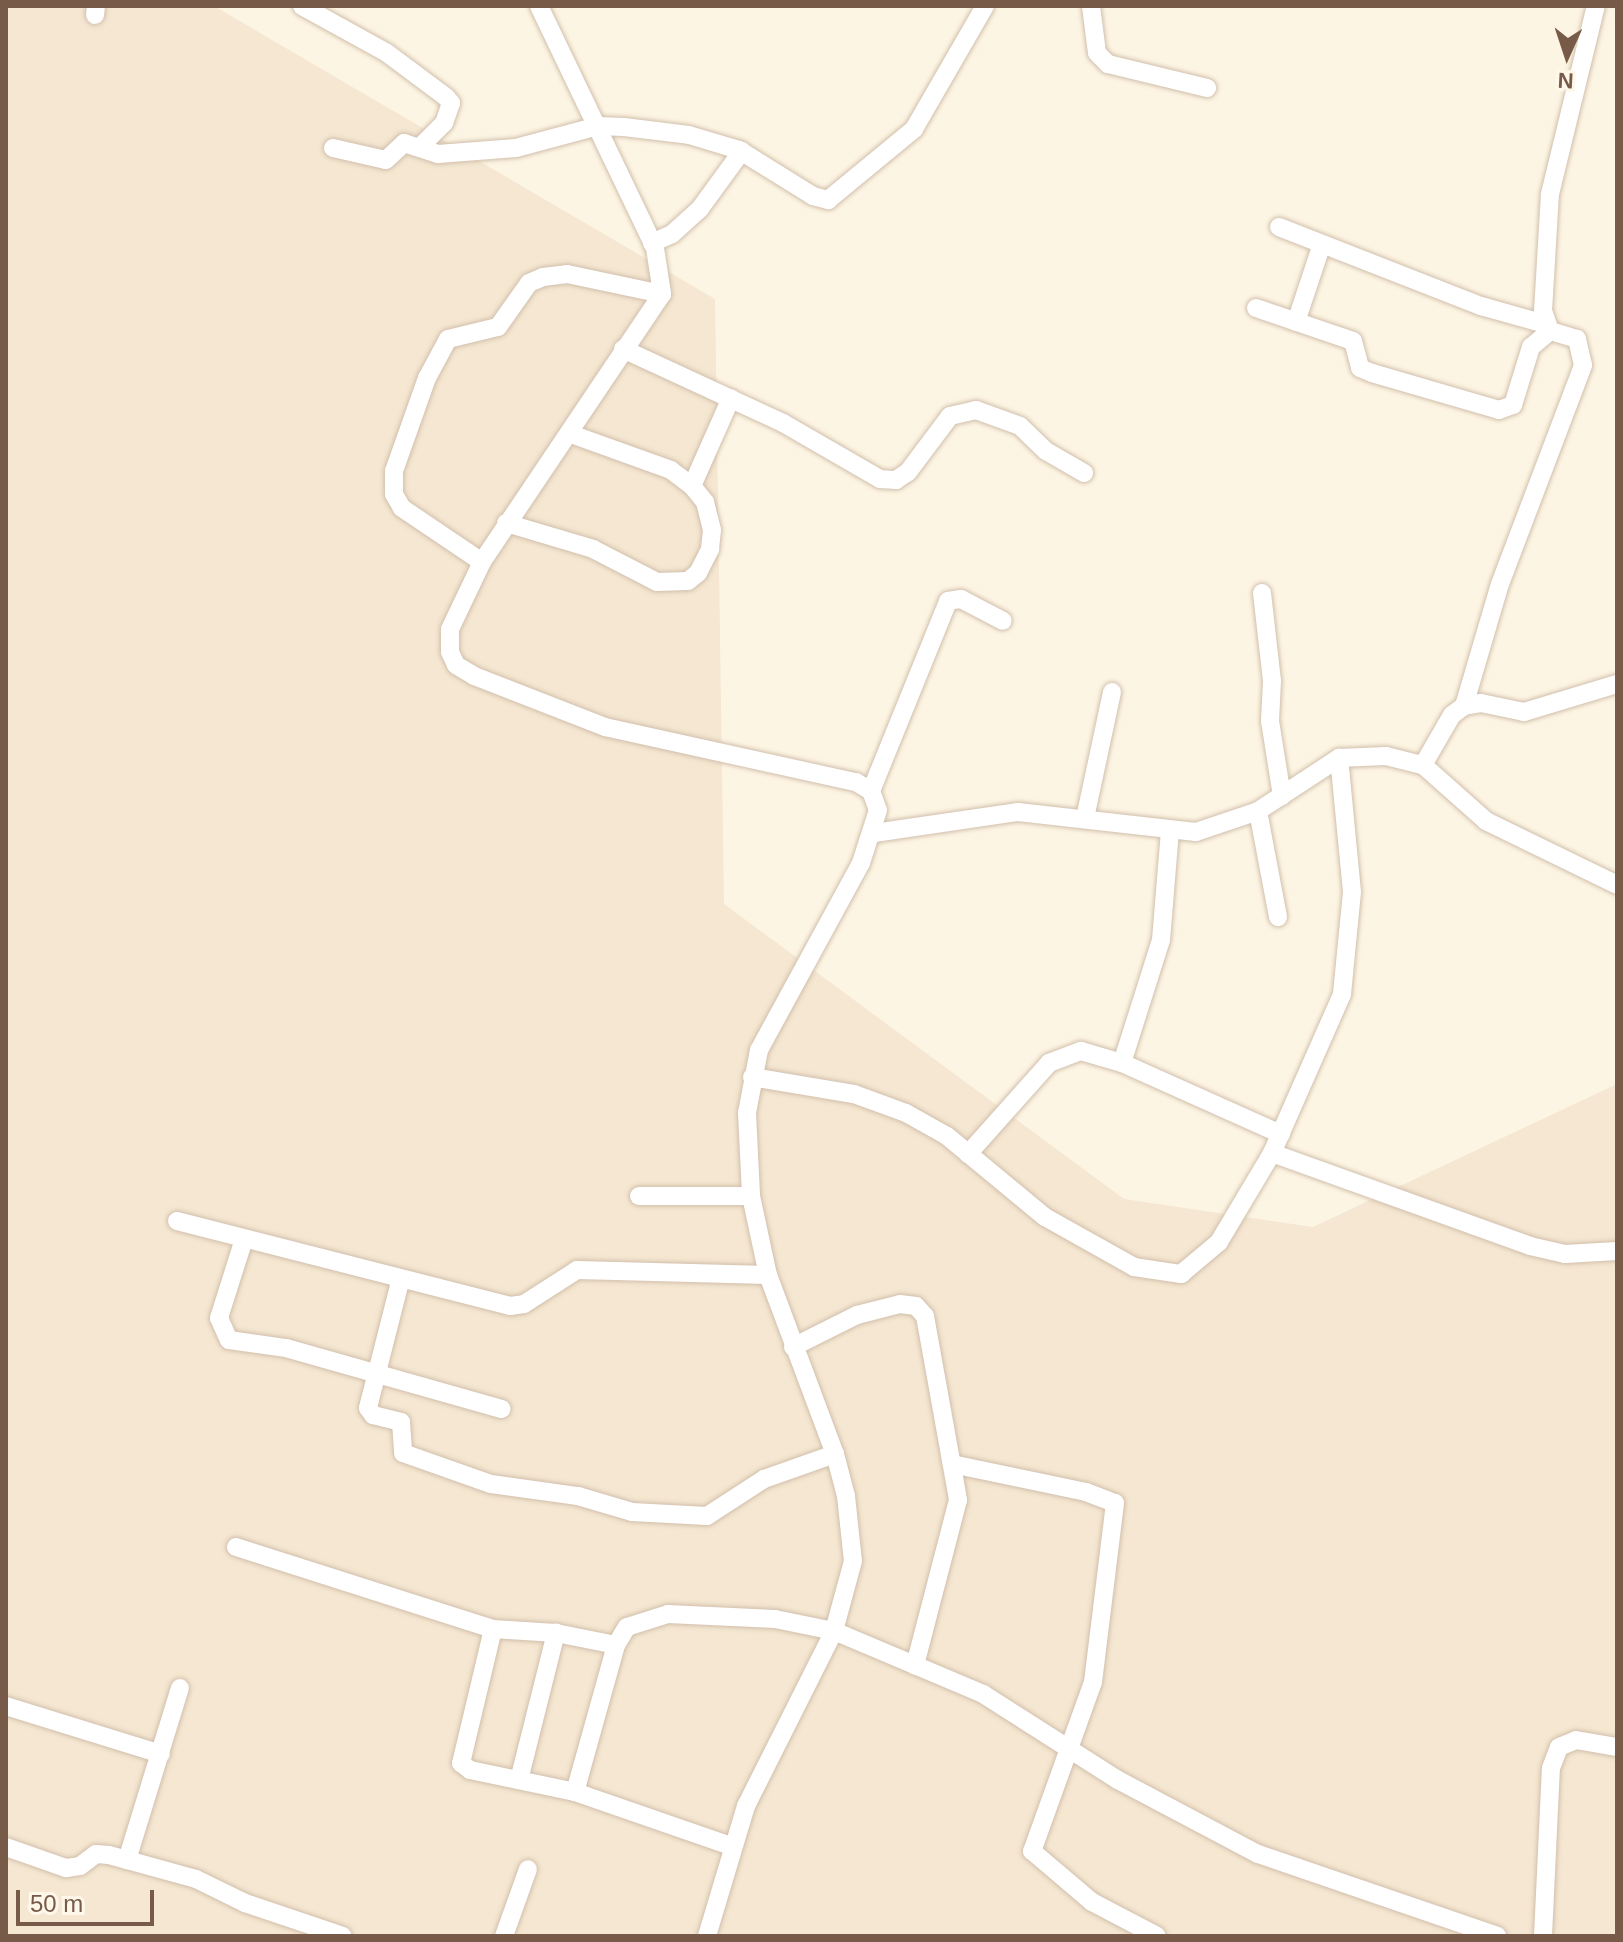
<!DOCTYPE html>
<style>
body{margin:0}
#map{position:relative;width:1623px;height:1942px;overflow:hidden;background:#fdf5e3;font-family:Arial,sans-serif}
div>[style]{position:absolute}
.residential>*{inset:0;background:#f5e7d1}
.roads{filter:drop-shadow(0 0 2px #d1bfac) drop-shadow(0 0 2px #d1bfac)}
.minor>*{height:18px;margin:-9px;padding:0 9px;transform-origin:9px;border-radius:9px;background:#fff}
span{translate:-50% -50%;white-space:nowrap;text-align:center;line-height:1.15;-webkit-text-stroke:6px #fff8ea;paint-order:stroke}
.frame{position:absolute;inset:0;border:8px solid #775b48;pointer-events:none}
.north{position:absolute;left:1527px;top:16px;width:80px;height:80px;-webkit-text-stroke:6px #fff8ea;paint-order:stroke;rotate:183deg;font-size:22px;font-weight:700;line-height:32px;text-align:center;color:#775b48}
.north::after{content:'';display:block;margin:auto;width:28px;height:36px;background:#775b48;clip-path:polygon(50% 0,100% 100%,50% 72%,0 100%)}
.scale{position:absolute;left:16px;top:1890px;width:138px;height:36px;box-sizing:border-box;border:4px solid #775b48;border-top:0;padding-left:10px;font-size:24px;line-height:28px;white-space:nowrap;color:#775b48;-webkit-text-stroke:6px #fff8ea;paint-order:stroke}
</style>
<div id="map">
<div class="residential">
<i style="clip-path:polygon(6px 6px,214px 6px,715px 299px,724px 904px,1124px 1199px,1313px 1227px,1617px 1084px,1617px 1936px,6px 1936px)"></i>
</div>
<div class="roads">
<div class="minor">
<i style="left:302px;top:6px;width:97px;rotate:28.9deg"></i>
<i style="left:387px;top:53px;width:74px;rotate:36.7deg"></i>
<i style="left:446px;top:97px;width:8px;rotate:50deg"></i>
<i style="left:451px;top:103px;width:21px;rotate:109deg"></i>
<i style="left:444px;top:123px;width:35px;rotate:135deg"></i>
<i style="left:539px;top:6px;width:268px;rotate:64.4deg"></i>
<i style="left:655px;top:248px;width:47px;rotate:81.3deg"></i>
<i style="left:662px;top:294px;width:323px;rotate:123.9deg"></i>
<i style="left:482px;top:562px;width:74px;rotate:115.5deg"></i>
<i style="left:450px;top:629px;width:23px;rotate:90deg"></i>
<i style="left:450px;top:652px;width:14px;rotate:65deg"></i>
<i style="left:456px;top:665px;width:21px;rotate:31deg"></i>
<i style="left:474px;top:676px;width:141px;rotate:21.3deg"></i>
<i style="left:605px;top:727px;width:257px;rotate:12.4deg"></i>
<i style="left:856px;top:782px;width:17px;rotate:31deg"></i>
<i style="left:871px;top:791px;width:20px;rotate:70deg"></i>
<i style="left:878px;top:810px;width:56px;rotate:107.8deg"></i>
<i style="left:861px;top:863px;width:213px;rotate:118.6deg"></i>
<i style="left:759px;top:1050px;width:64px;rotate:100.8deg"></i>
<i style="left:747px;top:1113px;width:83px;rotate:87.2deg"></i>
<i style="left:751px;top:1196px;width:81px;rotate:77.9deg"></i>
<i style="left:768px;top:1275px;width:191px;rotate:69.5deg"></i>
<i style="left:835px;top:1454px;width:43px;rotate:75.3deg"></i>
<i style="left:846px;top:1496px;width:65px;rotate:83.9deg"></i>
<i style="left:853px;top:1561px;width:73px;rotate:105.2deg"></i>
<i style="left:834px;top:1631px;width:196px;rotate:116.7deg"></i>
<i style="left:746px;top:1806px;width:136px;rotate:106.7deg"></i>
<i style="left:1091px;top:6px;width:47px;rotate:82.7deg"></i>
<i style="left:1097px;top:53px;width:16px;rotate:45deg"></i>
<i style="left:1108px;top:64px;width:102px;rotate:13.6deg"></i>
<i style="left:95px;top:15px;width:9px;rotate:-84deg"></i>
<i style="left:333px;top:148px;width:54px;rotate:12.8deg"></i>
<i style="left:386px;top:160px;width:25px;rotate:-43deg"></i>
<i style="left:404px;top:143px;width:36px;rotate:18deg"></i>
<i style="left:438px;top:154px;width:78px;rotate:-4.4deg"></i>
<i style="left:516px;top:148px;width:85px;rotate:-15deg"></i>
<i style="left:598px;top:126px;width:26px;rotate:2deg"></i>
<i style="left:624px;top:127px;width:65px;rotate:7deg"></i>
<i style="left:689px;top:135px;width:52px;rotate:16.7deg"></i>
<i style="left:739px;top:150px;width:87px;rotate:31.9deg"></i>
<i style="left:813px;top:196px;width:16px;rotate:15deg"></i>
<i style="left:828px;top:200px;width:112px;rotate:-39.5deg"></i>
<i style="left:914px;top:129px;width:142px;rotate:-60deg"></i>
<i style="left:1279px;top:227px;width:217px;rotate:21.4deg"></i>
<i style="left:1481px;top:306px;width:66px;rotate:15.7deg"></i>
<i style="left:652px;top:243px;width:22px;rotate:-24deg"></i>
<i style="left:672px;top:234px;width:36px;rotate:-42deg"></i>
<i style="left:699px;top:210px;width:73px;rotate:-53.9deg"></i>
<i style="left:1256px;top:308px;width:102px;rotate:18.8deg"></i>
<i style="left:1353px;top:341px;width:28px;rotate:75deg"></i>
<i style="left:1360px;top:368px;width:13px;rotate:23deg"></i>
<i style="left:1372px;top:373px;width:132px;rotate:16.2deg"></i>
<i style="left:1499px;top:410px;width:15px;rotate:-20deg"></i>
<i style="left:1513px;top:405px;width:61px;rotate:-72.8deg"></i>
<i style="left:1531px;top:347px;width:25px;rotate:-40deg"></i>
<i style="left:1296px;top:322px;width:82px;rotate:-71.6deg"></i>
<i style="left:623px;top:349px;width:176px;rotate:24.8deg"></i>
<i style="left:783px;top:423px;width:112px;rotate:30deg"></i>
<i style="left:880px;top:479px;width:16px;rotate:4deg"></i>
<i style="left:896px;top:480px;width:14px;rotate:-34deg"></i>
<i style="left:908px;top:472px;width:70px;rotate:-53.1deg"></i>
<i style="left:950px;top:416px;width:27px;rotate:-13deg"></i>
<i style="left:976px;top:410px;width:47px;rotate:20deg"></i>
<i style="left:1020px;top:426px;width:36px;rotate:44deg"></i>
<i style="left:1046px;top:451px;width:44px;rotate:30.1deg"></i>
<i style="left:692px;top:486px;width:96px;rotate:-66.1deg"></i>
<i style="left:506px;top:523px;width:91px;rotate:16.6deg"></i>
<i style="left:593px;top:549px;width:72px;rotate:27.3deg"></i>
<i style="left:657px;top:582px;width:31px;rotate:-2deg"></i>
<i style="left:688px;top:581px;width:13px;rotate:-39deg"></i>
<i style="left:698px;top:573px;width:27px;rotate:-63deg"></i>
<i style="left:710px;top:549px;width:19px;rotate:-84deg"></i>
<i style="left:712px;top:530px;width:29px;rotate:-104deg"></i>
<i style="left:705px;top:502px;width:21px;rotate:-129deg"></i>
<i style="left:692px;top:486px;width:26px;rotate:-143deg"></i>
<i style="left:671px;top:470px;width:106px;rotate:-160.2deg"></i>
<i style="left:482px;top:562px;width:97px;rotate:-146deg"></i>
<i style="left:402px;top:508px;width:16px;rotate:-120deg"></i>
<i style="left:394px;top:494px;width:23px;rotate:-90deg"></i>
<i style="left:394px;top:471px;width:99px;rotate:-70.5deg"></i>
<i style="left:427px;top:378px;width:44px;rotate:-61.7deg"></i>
<i style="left:448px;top:339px;width:51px;rotate:-13.5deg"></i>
<i style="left:498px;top:327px;width:54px;rotate:-54.8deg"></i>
<i style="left:529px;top:283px;width:15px;rotate:-23deg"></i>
<i style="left:543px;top:277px;width:24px;rotate:-7deg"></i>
<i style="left:567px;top:274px;width:97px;rotate:11.9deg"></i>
<i style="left:1262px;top:593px;width:89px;rotate:83.5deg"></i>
<i style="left:1272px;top:681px;width:40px;rotate:92.9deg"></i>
<i style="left:1270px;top:721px;width:76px;rotate:80.9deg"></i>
<i style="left:1464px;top:706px;width:127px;rotate:-73.6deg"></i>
<i style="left:1500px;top:584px;width:234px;rotate:-69.2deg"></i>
<i style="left:1583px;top:365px;width:27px;rotate:-103deg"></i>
<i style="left:1577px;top:339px;width:28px;rotate:-163deg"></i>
<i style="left:1550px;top:331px;width:21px;rotate:-109deg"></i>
<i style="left:1543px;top:311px;width:117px;rotate:-86.6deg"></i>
<i style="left:1550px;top:194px;width:194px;rotate:-76.3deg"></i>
<i style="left:1423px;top:765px;width:58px;rotate:-59.9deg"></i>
<i style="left:1452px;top:715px;width:15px;rotate:-37deg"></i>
<i style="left:1464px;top:706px;width:17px;rotate:-10deg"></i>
<i style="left:1481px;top:703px;width:44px;rotate:11.8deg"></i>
<i style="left:1524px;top:712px;width:97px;rotate:-16.8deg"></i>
<i style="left:871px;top:791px;width:205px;rotate:-67.9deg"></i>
<i style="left:948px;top:601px;width:13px;rotate:-9deg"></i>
<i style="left:961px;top:599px;width:47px;rotate:27.6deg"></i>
<i style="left:1258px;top:811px;width:108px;rotate:79.3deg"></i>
<i style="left:1085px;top:818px;width:129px;rotate:-77.9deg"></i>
<i style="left:874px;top:833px;width:146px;rotate:-8.3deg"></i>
<i style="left:1018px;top:812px;width:179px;rotate:6.4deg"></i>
<i style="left:1196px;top:832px;width:65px;rotate:-18.7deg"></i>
<i style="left:1258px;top:811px;width:97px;rotate:-33.2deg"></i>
<i style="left:1339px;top:758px;width:47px;rotate:-2.4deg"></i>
<i style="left:1386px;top:756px;width:38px;rotate:14deg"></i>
<i style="left:1423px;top:765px;width:84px;rotate:41.6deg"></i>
<i style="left:1486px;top:821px;width:146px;rotate:26deg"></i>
<i style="left:1122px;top:1063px;width:129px;rotate:-72.4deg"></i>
<i style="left:1161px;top:940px;width:109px;rotate:-85.3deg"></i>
<i style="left:752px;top:1077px;width:103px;rotate:9.5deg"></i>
<i style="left:854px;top:1094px;width:55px;rotate:20.1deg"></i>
<i style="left:906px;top:1113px;width:47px;rotate:29.3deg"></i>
<i style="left:947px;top:1136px;width:127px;rotate:39.6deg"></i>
<i style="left:1045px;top:1217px;width:102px;rotate:29.3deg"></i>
<i style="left:1134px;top:1267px;width:48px;rotate:8.5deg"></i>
<i style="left:1181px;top:1274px;width:50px;rotate:-40.1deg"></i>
<i style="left:1219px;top:1242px;width:104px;rotate:-59.2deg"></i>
<i style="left:1272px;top:1153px;width:174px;rotate:-66.2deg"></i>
<i style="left:1342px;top:994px;width:102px;rotate:-84.4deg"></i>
<i style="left:1352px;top:892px;width:135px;rotate:-95.5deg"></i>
<i style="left:1272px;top:1153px;width:274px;rotate:19.8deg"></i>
<i style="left:1530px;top:1246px;width:36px;rotate:13deg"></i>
<i style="left:1565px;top:1254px;width:52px;rotate:-3.3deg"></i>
<i style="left:968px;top:1154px;width:122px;rotate:-48.3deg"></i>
<i style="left:1049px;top:1063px;width:34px;rotate:-21deg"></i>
<i style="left:1081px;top:1051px;width:43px;rotate:16.3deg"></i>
<i style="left:1122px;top:1063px;width:174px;rotate:24.1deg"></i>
<i style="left:639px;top:1196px;width:112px"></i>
<i style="left:177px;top:1221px;width:344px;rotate:14.3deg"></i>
<i style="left:510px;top:1306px;width:14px;rotate:-8deg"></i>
<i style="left:524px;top:1304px;width:63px;rotate:-32.7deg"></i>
<i style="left:577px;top:1270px;width:191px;rotate:1.5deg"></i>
<i style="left:244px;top:1239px;width:83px;rotate:107.6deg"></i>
<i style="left:219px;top:1318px;width:24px;rotate:66deg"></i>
<i style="left:229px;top:1340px;width:58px;rotate:8deg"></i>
<i style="left:286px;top:1348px;width:224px;rotate:15.8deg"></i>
<i style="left:400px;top:1282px;width:130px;rotate:104.3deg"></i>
<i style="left:368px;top:1408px;width:9px;rotate:54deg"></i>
<i style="left:373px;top:1415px;width:29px;rotate:14deg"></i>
<i style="left:401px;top:1422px;width:31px;rotate:86deg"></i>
<i style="left:403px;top:1453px;width:93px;rotate:19.4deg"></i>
<i style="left:491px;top:1484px;width:88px;rotate:7.9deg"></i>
<i style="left:578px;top:1496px;width:56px;rotate:16.5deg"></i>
<i style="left:632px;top:1512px;width:75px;rotate:3.1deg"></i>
<i style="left:707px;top:1516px;width:68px;rotate:-33deg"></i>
<i style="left:764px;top:1479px;width:75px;rotate:-19.4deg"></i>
<i style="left:793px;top:1347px;width:72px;rotate:-26.6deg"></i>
<i style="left:857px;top:1315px;width:44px;rotate:-14.3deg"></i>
<i style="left:900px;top:1304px;width:16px;rotate:7deg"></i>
<i style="left:916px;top:1306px;width:13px;rotate:48deg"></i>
<i style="left:925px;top:1316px;width:187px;rotate:79.8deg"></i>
<i style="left:958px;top:1500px;width:171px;rotate:104.6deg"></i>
<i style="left:952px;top:1464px;width:137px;rotate:11.8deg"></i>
<i style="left:1086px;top:1492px;width:31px;rotate:21deg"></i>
<i style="left:1115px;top:1503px;width:180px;rotate:97deg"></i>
<i style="left:1093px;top:1682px;width:180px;rotate:109.8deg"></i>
<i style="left:1032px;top:1851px;width:79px;rotate:40.4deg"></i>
<i style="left:1092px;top:1902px;width:73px;rotate:27.6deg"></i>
<i style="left:236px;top:1547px;width:270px;rotate:17.7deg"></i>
<i style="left:493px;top:1629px;width:63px;rotate:3.6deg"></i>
<i style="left:556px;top:1633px;width:61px;rotate:11.3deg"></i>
<i style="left:493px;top:1629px;width:138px;rotate:103.4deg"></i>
<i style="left:461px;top:1763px;width:11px;rotate:38deg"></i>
<i style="left:470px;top:1770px;width:107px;rotate:11.8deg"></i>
<i style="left:575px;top:1792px;width:165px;rotate:19.1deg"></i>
<i style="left:6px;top:1706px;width:162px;rotate:17.2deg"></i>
<i style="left:519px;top:1780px;width:152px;rotate:-75.9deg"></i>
<i style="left:575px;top:1792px;width:153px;rotate:-74.4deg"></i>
<i style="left:616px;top:1645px;width:21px;rotate:-59deg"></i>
<i style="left:627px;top:1627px;width:43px;rotate:-17.6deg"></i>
<i style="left:668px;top:1614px;width:107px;rotate:2.7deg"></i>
<i style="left:775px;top:1619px;width:60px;rotate:11.5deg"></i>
<i style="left:834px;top:1631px;width:162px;rotate:22.9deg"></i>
<i style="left:983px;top:1694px;width:160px;rotate:32.5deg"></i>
<i style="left:1118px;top:1780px;width:158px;rotate:27.9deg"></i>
<i style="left:1258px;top:1854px;width:253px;rotate:18.9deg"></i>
<i style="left:6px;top:1847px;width:64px;rotate:19.3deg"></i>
<i style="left:66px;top:1868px;width:14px;rotate:-8deg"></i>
<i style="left:80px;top:1866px;width:20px;rotate:-37deg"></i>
<i style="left:96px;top:1854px;width:13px;rotate:4deg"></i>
<i style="left:109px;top:1855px;width:90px;rotate:15.4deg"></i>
<i style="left:196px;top:1879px;width:55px;rotate:26.1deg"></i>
<i style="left:245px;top:1903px;width:103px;rotate:18.6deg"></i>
<i style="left:127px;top:1860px;width:180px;rotate:-72.9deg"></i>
<i style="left:504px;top:1936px;width:71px;rotate:-70.3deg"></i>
<i style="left:1543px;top:1936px;width:168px;rotate:-87.3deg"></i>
<i style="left:1551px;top:1768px;width:22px;rotate:-69deg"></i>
<i style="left:1559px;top:1747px;width:18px;rotate:-22deg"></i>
<i style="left:1576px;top:1740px;width:42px;rotate:9.7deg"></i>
</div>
</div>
<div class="frame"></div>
<div class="north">N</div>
<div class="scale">50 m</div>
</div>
